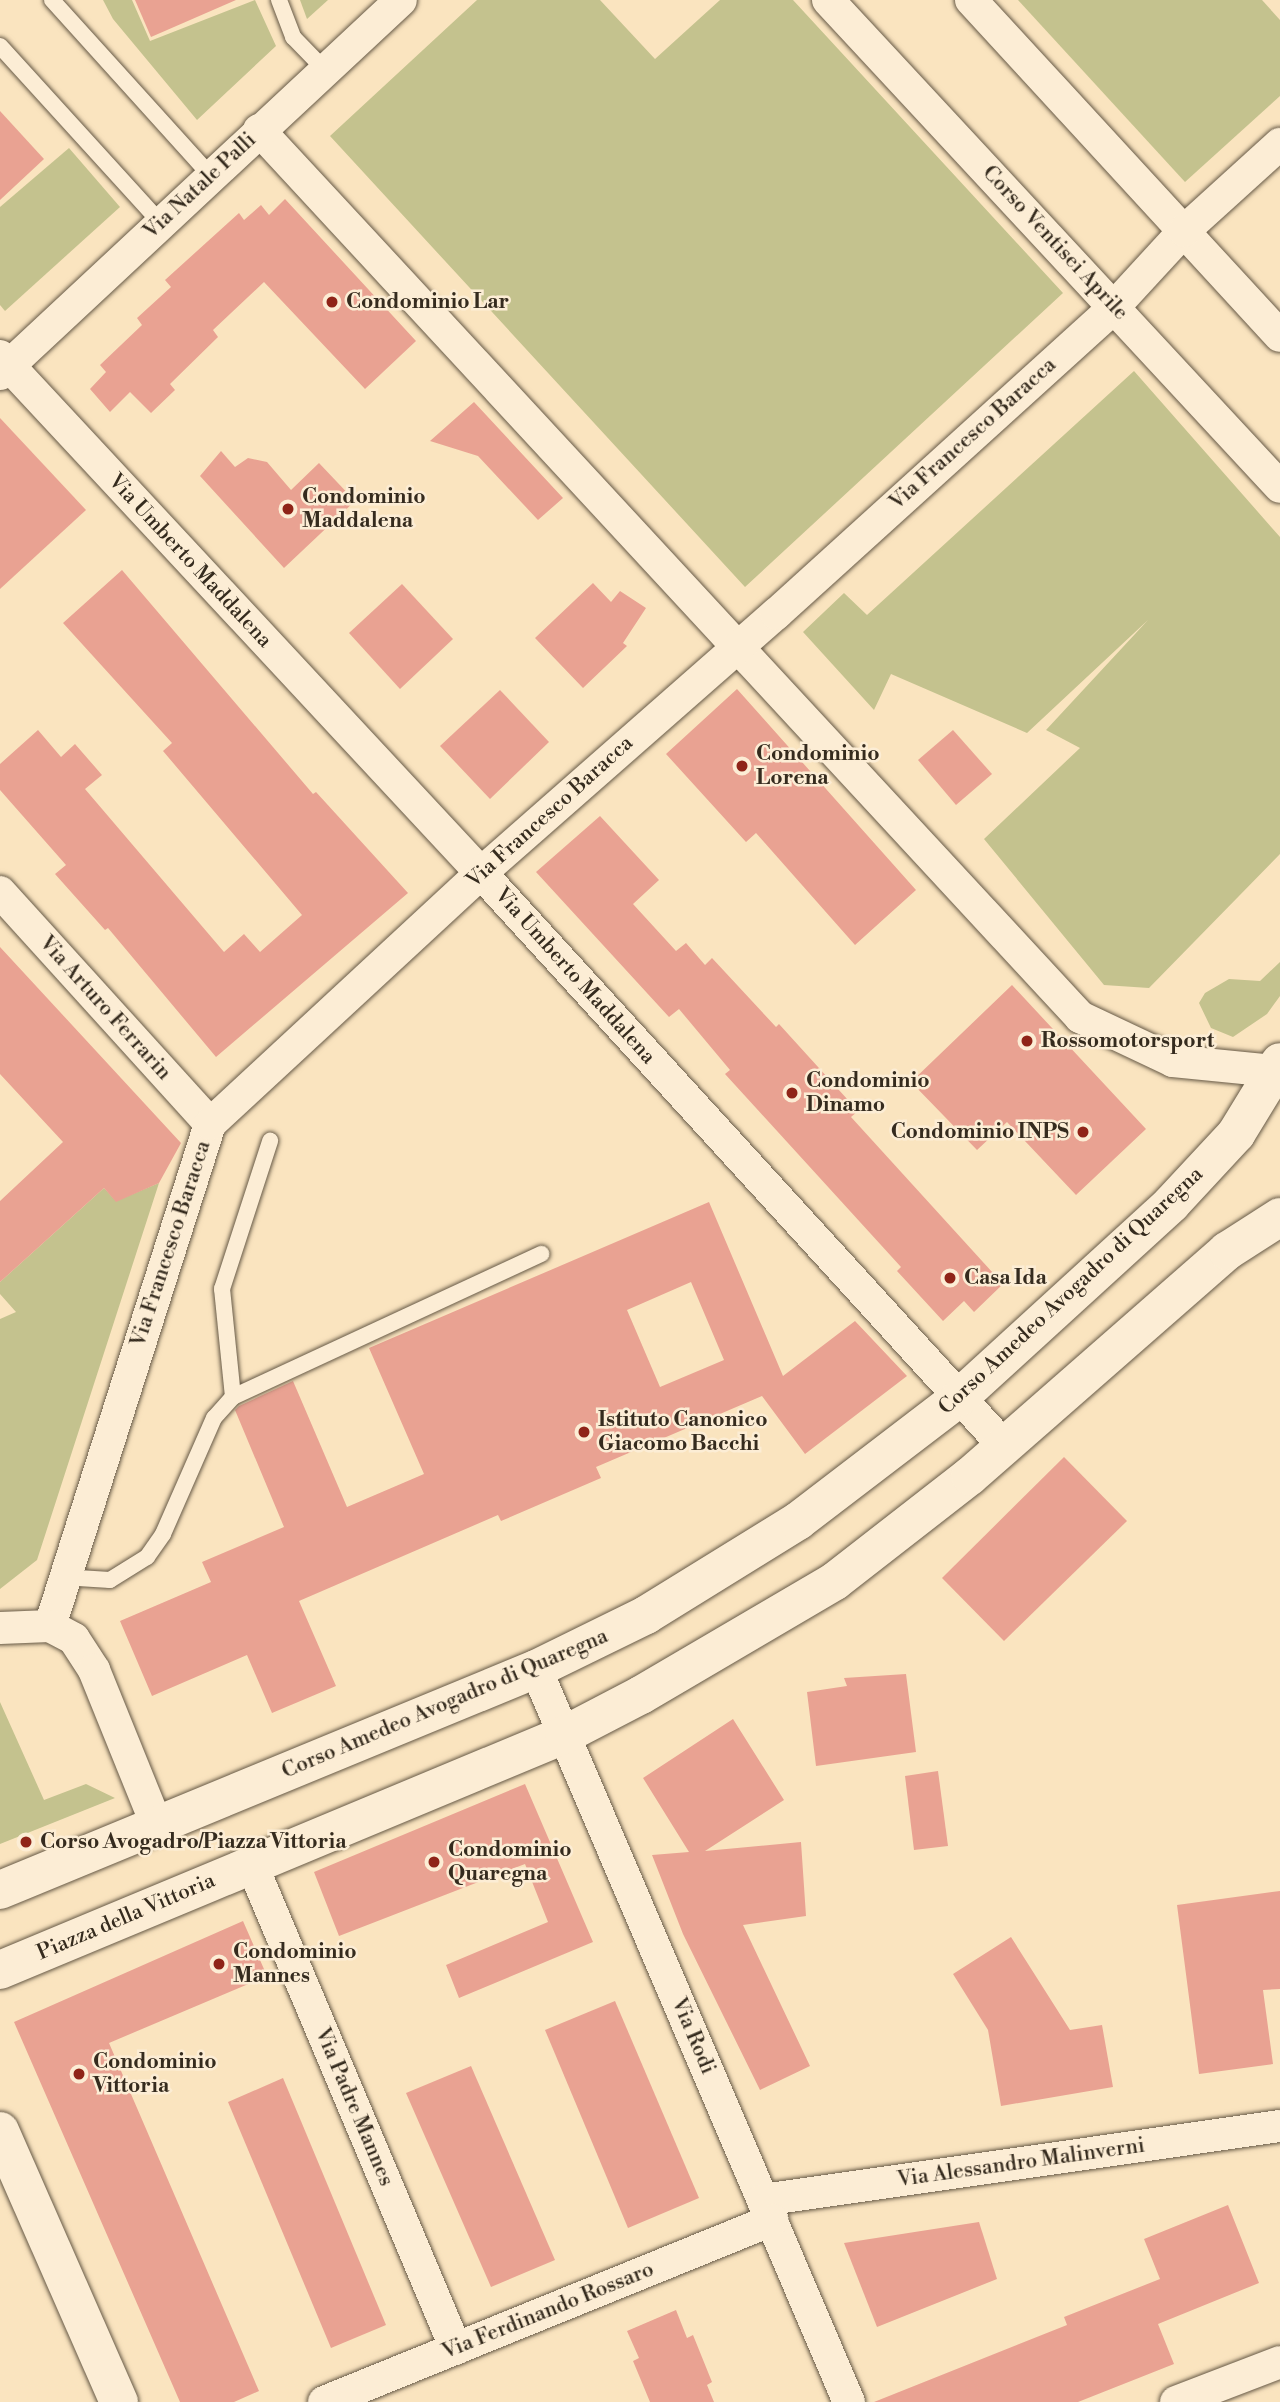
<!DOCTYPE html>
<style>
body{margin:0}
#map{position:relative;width:1280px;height:2402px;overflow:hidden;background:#fae4bf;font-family:"Libre Bodoni",serif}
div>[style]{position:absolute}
.green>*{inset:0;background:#c4c28e}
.building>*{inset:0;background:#e9a292}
.roads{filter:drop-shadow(0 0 2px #665946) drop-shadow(0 0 2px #665946)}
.service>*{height:16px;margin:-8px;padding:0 8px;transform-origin:8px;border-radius:8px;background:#fcedd5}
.minor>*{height:32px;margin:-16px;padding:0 16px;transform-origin:16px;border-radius:16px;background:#fcedd5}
.tertiary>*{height:38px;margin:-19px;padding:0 19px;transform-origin:19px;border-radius:19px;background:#fcedd5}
.secondary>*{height:38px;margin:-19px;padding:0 19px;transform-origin:19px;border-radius:19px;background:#fcedd5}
.dots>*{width:19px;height:19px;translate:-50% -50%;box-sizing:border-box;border:4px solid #fcedd5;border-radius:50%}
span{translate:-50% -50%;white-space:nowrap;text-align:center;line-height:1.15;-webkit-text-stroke:5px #fcedd5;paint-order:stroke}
.street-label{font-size:21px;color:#352b1e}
.poi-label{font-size:21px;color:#352b1e;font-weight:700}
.left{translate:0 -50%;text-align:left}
.right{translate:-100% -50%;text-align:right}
</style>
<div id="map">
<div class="green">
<i style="clip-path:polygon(103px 0,132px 0,150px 41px,255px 0,276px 46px,197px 120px,113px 19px)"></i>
<i style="clip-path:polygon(300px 0,328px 0,307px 19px)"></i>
<i style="clip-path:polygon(477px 0,600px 0,655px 59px,720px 0,793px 0,1063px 293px,745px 587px,330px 136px)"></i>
<i style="clip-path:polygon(1018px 0,1262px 0,1280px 20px,1280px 96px,1185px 182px)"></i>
<i style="clip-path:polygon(69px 148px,120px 207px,5px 311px,0 305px,0 207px)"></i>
<i style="clip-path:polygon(1134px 371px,1280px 537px,1280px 854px,1149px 988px,1104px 985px,984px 839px,1080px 748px,1046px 730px,1148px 620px,1027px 733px,891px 674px,874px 710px,803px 632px,844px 593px,867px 615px)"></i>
<i style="clip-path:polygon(1280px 962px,1280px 996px,1267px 1014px,1233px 1037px,1211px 1028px,1199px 1003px,1205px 993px,1229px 979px,1260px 981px)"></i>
<i style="clip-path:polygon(159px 1183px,37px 1560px,0 1589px,0 1319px,16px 1312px,0 1294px,0 1282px,104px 1188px,116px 1201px)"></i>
<i style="clip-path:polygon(0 1702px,44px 1800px,86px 1784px,115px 1798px,0 1844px)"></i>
</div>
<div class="building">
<i style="clip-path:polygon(135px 0,236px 0,151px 37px)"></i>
<i style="clip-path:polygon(0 111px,44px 159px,0 200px)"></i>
<i style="clip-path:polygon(285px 199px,416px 341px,365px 389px,264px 282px,213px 330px,218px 337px,170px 384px,175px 390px,151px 413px,130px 392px,110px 412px,90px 389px,106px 372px,100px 365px,142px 325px,137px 318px,171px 287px,165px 280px,239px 213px,244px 220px,261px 205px,269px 215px)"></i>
<i style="clip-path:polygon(474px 402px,563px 498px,538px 520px,478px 456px,430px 441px)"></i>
<i style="clip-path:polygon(0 418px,86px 510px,0 589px)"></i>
<i style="clip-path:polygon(221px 451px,235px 467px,248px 458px,267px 462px,291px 490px,319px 463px,355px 501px,284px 568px,200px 476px)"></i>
<i style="clip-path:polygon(122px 570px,313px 794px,316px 792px,408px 893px,216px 1057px,108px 928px,105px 930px,55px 874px,66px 865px,0 790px,0 764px,38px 730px,61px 757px,75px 744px,102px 775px,85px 789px,224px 952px,244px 934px,260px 952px,302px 915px,163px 751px,172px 743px,63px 623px)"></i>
<i style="clip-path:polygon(593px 583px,611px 602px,620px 591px,646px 608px,623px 643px,627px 646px,583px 688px,535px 638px)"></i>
<i style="clip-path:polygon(402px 584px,453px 639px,400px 689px,349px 633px)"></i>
<i style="clip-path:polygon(737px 689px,916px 890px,855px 945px,756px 833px,746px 842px,666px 754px)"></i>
<i style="clip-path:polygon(500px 690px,549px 742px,490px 799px,440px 746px)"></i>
<i style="clip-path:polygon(953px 730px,992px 774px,956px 805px,918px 760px)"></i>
<i style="clip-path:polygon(600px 816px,659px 880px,633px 904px,676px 951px,686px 943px,705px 965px,712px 958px,776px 1027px,779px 1024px,858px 1111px,851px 1117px,1003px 1284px,974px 1312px,964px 1301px,943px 1321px,897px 1271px,901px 1267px,725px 1074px,730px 1070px,679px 1009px,669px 1017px,536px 872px)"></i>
<i style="clip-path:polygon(0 947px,181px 1143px,159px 1183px,116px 1202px,104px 1188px,0 1282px,0 1201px,63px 1142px,0 1074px)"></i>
<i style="clip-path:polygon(1012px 985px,1146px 1129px,1076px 1195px,1007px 1122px,977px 1150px,911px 1082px)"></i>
<i style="clip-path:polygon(evenodd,709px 1202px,783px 1376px,855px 1321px,907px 1376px,805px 1454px,762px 1396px,596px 1467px,601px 1478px,501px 1521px,498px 1515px,299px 1601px,336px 1686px,272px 1713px,247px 1655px,152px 1696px,120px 1621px,211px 1582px,202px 1562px,284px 1527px,235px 1410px,239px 1406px,293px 1381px,347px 1507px,424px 1474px,369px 1348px,709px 1202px,691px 1282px,724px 1360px,660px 1387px,627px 1310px,691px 1282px)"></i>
<i style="clip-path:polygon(1064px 1457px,1127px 1521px,1004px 1641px,942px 1578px)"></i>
<i style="clip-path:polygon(906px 1674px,916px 1752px,816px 1766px,807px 1692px,847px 1686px,844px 1678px)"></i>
<i style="clip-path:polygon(733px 1719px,784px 1800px,705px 1851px,801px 1842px,806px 1916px,743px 1925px,810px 2066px,760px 2090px,683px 1934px,652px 1855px,689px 1852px,643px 1778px)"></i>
<i style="clip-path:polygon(938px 1771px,948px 1846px,914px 1850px,905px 1776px)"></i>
<i style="clip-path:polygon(525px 1784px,593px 1942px,459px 1998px,446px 1965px,548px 1922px,525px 1864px,339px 1936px,314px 1872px)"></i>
<i style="clip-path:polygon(1280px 1891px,1280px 1989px,1263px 1990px,1273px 2064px,1199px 2074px,1177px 1905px)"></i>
<i style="clip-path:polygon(243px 1921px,267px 1976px,109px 2043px,259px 2391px,234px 2402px,180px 2402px,14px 2022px)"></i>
<i style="clip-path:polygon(1011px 1937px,1070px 2030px,1102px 2025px,1113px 2087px,1001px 2106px,988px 2030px,953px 1974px)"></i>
<i style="clip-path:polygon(615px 2001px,699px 2198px,628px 2228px,545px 2030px)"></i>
<i style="clip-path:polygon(471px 2066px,555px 2260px,491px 2287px,406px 2093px)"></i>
<i style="clip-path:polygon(283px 2078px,386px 2325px,331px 2348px,228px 2102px)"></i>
<i style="clip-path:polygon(1228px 2205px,1259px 2283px,1158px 2324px,1174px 2364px,1078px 2402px,874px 2402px,1067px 2325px,1064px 2317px,1160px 2279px,1144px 2239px)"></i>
<i style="clip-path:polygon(979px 2222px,997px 2279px,877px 2327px,844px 2243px)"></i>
<i style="clip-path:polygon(676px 2310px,687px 2338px,693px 2335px,712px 2382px,707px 2385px,714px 2402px,650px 2402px,633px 2361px,639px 2358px,627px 2331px)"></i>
</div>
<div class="roads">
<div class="service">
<i style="left:52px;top:0;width:237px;rotate:47.9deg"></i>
<i style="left:279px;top:0;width:40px;rotate:69deg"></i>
<i style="left:293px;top:37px;width:46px;rotate:45.9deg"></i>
<i style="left:0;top:46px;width:239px;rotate:47.7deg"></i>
<i style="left:233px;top:1397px;width:109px;rotate:-95.8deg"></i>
<i style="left:222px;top:1289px;width:156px;rotate:-72deg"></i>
<i style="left:62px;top:1577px;width:48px;rotate:3.6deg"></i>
<i style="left:110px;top:1580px;width:44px;rotate:-31.9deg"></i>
<i style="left:147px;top:1557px;width:28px;rotate:-55deg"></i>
<i style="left:163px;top:1534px;width:127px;rotate:-66.3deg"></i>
<i style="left:214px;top:1418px;width:28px;rotate:-48deg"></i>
<i style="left:233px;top:1397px;width:340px;rotate:-24.9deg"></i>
</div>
<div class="minor">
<i style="left:828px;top:0;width:664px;rotate:47.13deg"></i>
<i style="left:971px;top:0;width:456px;rotate:47.4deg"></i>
<i style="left:259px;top:130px;width:1209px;rotate:47.21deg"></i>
<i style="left:1080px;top:1017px;width:103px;rotate:25.3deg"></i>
<i style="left:1173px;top:1061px;width:101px;rotate:5.7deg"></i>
<i style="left:0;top:356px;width:706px;rotate:47.07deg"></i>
<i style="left:481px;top:873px;width:776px;rotate:47.61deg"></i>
<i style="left:0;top:374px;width:548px;rotate:-43deg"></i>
<i style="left:0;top:892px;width:313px;rotate:47.8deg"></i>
<i style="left:50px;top:1626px;width:527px;rotate:-72.32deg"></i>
<i style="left:210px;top:1124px;width:369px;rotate:-42.8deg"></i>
<i style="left:481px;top:873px;width:393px;rotate:-41.3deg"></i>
<i style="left:776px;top:614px;width:457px;rotate:-42.2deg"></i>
<i style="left:1114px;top:307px;width:103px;rotate:-47.4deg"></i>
<i style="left:1184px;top:231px;width:130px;rotate:-42.2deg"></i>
<i style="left:0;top:1628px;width:50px;rotate:-2.3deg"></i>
<i style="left:50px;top:1626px;width:27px;rotate:28deg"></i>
<i style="left:74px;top:1639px;width:37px;rotate:57deg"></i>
<i style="left:94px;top:1670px;width:168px;rotate:68deg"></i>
<i style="left:536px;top:1669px;width:797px;rotate:66.88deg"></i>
<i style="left:252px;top:1865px;width:525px;rotate:67.15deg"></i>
<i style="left:763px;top:2200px;width:522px;rotate:-8.15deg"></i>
<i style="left:324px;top:2402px;width:484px;rotate:-22.1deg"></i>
<i style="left:1176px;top:2402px;width:111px;rotate:-21deg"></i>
</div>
<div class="tertiary">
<i style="left:0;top:2131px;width:296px;rotate:66.3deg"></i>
</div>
<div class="secondary">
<i style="left:0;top:1890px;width:580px;rotate:-22.41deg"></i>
<i style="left:536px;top:1669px;width:123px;rotate:-26.1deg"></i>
<i style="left:646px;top:1615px;width:179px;rotate:-31.7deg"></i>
<i style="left:798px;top:1521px;width:204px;rotate:-37.4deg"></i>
<i style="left:960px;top:1397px;width:286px;rotate:-42.4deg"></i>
<i style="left:1171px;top:1204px;width:96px;rotate:-47.1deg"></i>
<i style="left:1236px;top:1134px;width:84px;rotate:-58.6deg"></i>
<i style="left:0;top:1970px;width:611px;rotate:-22.62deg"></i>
<i style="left:564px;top:1735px;width:87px;rotate:-27.5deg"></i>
<i style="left:641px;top:1695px;width:225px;rotate:-30.4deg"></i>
<i style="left:835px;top:1581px;width:171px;rotate:-37.9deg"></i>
<i style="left:970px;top:1476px;width:342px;rotate:-41.2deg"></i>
<i style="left:1227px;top:1251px;width:63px;rotate:-32.7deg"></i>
</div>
</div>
<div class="dots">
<i style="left:332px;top:302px;background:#8f2418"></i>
<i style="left:288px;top:509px;background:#8f2418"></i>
<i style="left:742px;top:766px;background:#8f2418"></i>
<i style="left:1027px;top:1041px;background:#8f2418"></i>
<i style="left:792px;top:1093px;background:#8f2418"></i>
<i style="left:1083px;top:1132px;background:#8f2418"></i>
<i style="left:950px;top:1278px;background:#8f2418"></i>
<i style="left:584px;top:1432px;background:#8f2418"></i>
<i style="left:26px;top:1842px;background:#8f2418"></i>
<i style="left:434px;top:1862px;background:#8f2418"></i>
<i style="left:219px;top:1964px;background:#8f2418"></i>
<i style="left:79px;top:2074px;background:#8f2418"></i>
</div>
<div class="street-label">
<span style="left:200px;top:186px;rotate:-43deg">Via Natale Palli</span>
<span style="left:1055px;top:243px;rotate:47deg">Corso Ventisei Aprile</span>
<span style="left:973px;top:434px;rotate:-42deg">Via Francesco Baracca</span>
<span style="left:190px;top:561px;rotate:47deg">Via Umberto Maddalena</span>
<span style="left:550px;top:812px;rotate:-42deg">Via Francesco Baracca</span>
<span style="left:575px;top:976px;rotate:48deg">Via Umberto Maddalena</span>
<span style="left:105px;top:1008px;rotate:48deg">Via Arturo Ferrarin</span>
<span style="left:171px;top:1244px;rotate:-72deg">Via Francesco Baracca</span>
<span style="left:1071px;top:1291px;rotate:-43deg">Corso Amedeo Avogadro di Quaregna</span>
<span style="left:445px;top:1704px;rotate:-23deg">Corso Amedeo Avogadro di Quaregna</span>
<span style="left:126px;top:1917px;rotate:-23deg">Piazza della Vittoria</span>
<span style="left:693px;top:2036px;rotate:67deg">Via Rodi</span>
<span style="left:354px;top:2107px;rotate:67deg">Via Padre Mannes</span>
<span style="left:1021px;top:2163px;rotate:-8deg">Via Alessandro Malinverni</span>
<span style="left:548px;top:2311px;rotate:-22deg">Via Ferdinando Rossaro</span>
</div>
<div class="poi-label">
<span class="left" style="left:346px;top:302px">Condominio Lar</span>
<span class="left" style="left:302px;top:509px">Condominio<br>Maddalena</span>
<span class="left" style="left:756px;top:766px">Condominio<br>Lorena</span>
<span class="left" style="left:1041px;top:1041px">Rossomotorsport</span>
<span class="left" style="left:806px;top:1093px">Condominio<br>Dinamo</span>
<span class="right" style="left:1069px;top:1132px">Condominio INPS</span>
<span class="left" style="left:964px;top:1278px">Casa Ida</span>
<span class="left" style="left:598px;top:1432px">Istituto Canonico<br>Giacomo Bacchi</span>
<span class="left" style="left:40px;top:1842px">Corso Avogadro/Piazza Vittoria</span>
<span class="left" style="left:448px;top:1862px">Condominio<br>Quaregna</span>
<span class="left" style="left:233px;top:1964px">Condominio<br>Mannes</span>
<span class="left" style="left:93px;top:2074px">Condominio<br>Vittoria</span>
</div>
</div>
